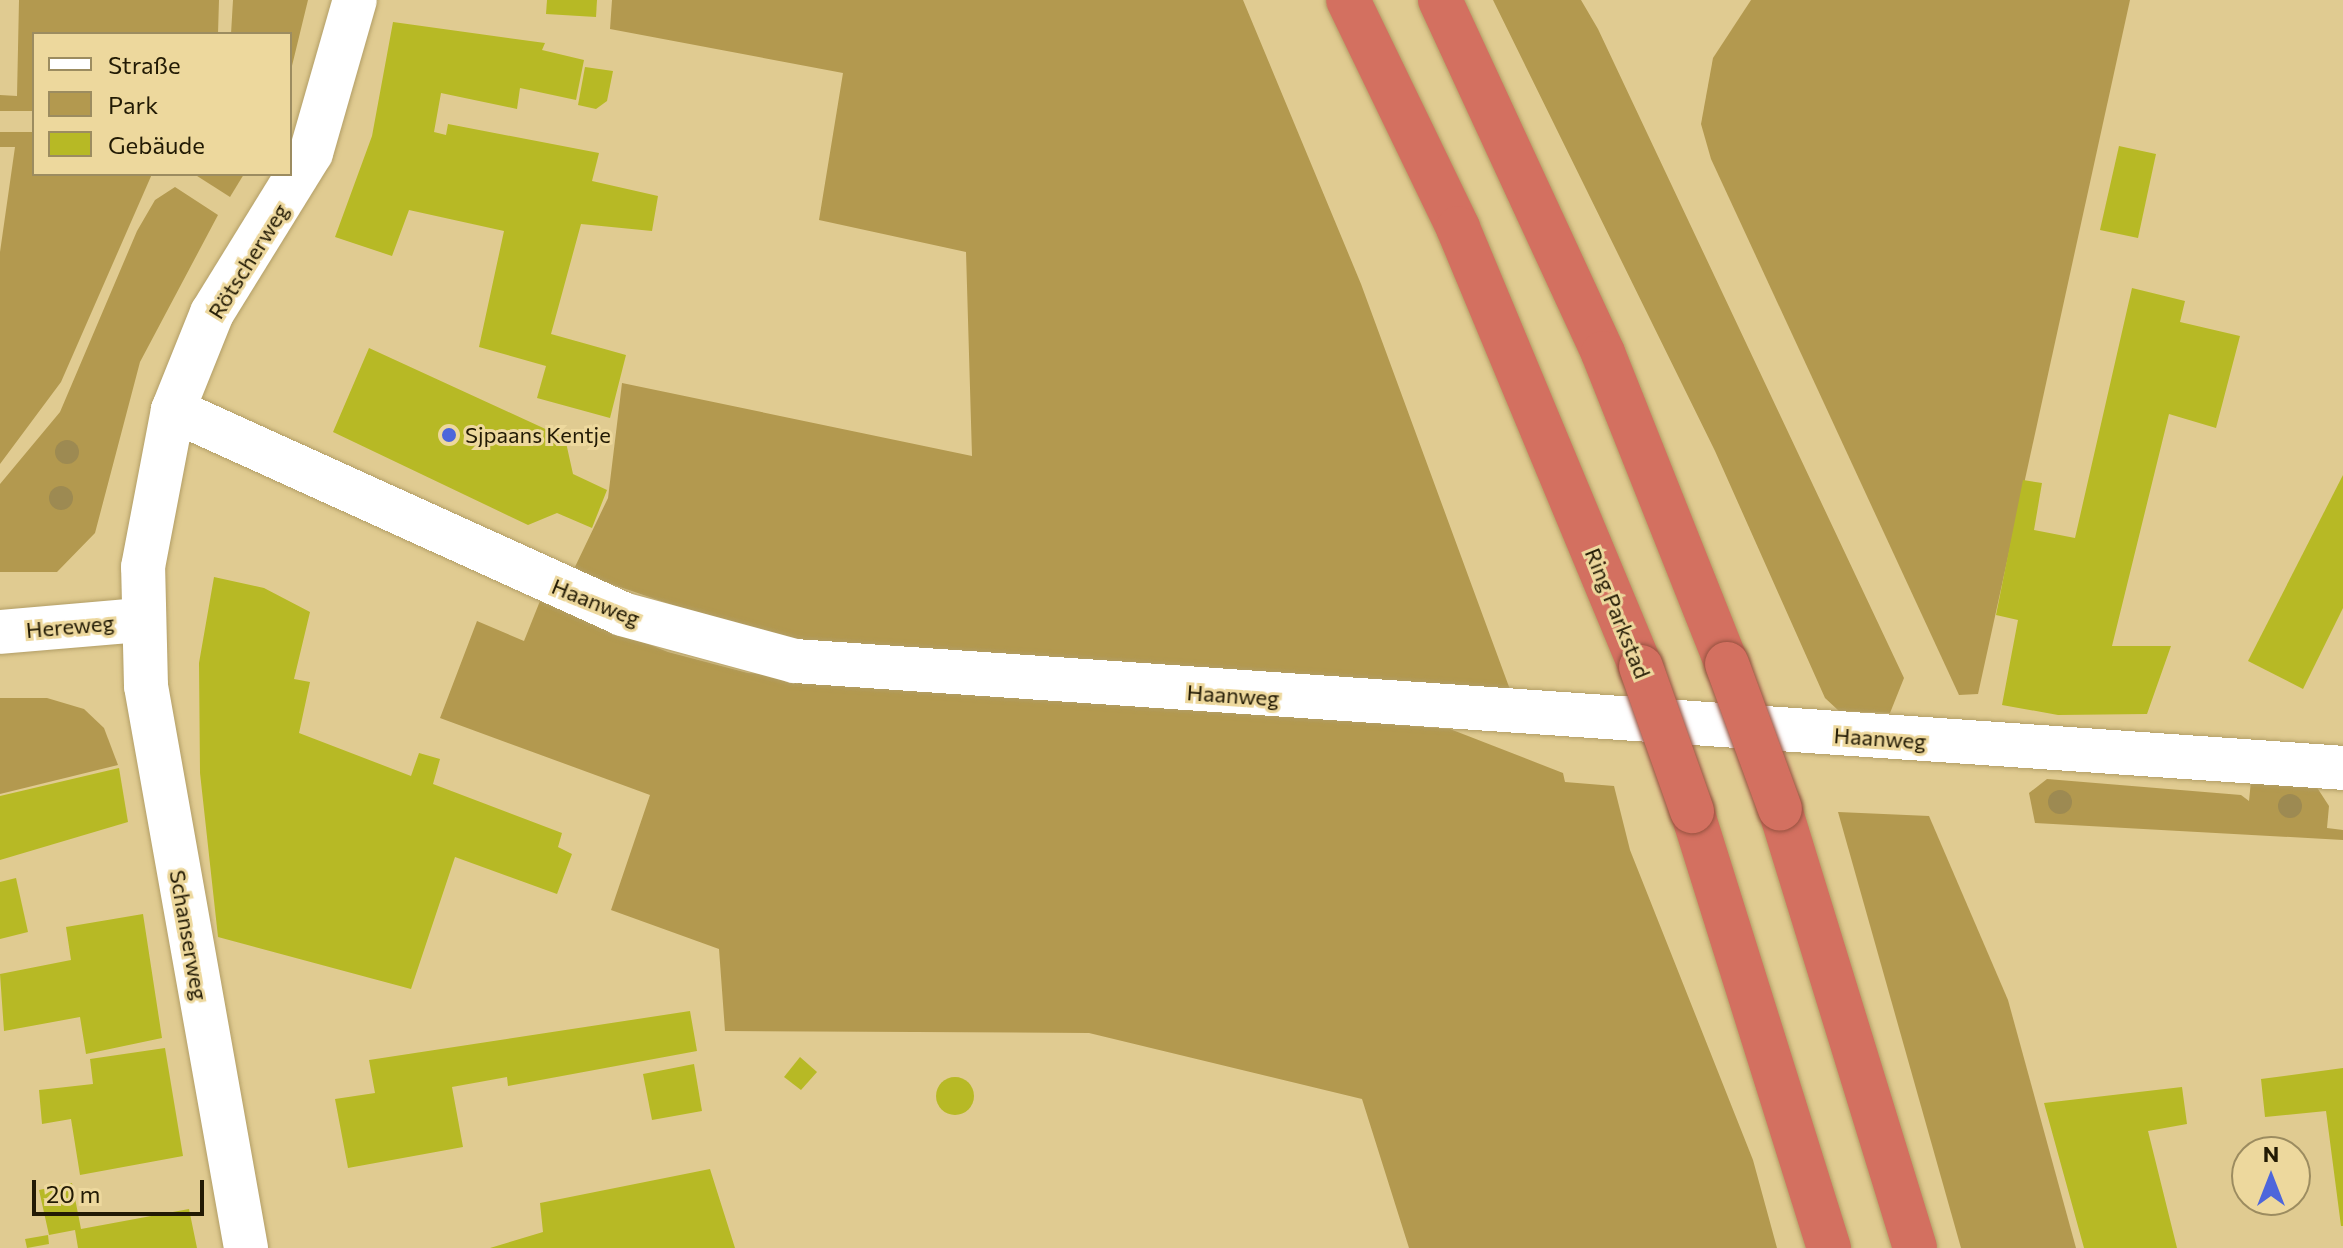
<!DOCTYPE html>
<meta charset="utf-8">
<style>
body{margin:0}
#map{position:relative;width:2343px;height:1248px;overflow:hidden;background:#e0cb91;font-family:Commissioner,sans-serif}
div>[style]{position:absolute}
.green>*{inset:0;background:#b3994f}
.building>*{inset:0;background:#b7b925}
.round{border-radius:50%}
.roads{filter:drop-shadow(0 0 2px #b29e66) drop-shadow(0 0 2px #b29e66)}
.minor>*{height:44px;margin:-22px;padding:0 22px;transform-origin:22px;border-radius:22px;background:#fff}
.highway>*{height:44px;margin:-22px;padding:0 22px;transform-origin:22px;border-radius:22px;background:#d37060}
.bridges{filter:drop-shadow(0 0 2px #955240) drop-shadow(0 0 2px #955240)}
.highway-bridge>*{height:44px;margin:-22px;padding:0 22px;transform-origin:22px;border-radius:22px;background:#d37060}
.trees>*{width:24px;height:24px;margin:-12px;border-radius:50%;background:#9d8a52}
.dots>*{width:22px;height:22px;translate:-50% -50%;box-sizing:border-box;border:4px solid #edd89d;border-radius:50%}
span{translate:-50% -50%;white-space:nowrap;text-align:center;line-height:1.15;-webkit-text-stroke:6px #edd89d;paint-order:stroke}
.street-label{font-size:22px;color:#221a04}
.poi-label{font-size:22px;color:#221a04}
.left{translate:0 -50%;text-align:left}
.legend{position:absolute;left:32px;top:32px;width:260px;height:144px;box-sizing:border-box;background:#edd89d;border:2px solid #9c8c60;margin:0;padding:10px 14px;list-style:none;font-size:24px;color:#221a04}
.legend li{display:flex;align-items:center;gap:16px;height:40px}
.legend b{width:40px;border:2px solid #9c8c60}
.north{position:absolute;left:2231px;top:1136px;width:80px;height:80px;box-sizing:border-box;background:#edd89d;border:2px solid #9c8c60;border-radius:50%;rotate:0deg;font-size:22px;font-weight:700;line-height:32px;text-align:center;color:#221a04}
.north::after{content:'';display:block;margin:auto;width:28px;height:36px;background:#4d66db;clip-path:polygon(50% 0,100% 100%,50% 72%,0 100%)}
.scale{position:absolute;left:32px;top:1180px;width:172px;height:36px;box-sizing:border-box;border:4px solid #221a04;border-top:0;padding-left:10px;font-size:24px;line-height:28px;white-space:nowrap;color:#221a04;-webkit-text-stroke:6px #edd89d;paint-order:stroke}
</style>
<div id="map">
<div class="green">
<i style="clip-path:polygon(19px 0,219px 0,218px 34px,34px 34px,34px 111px,0 111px,0 95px,17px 96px)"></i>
<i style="clip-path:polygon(233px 0,308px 0,290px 74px,290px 34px,231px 34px)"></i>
<i style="clip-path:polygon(612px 0,1243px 0,1361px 284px,1512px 695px,824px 643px,749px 631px,573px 571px,608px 498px,622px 383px,972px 456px,966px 252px,819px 220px,843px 73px,610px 29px)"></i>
<i style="clip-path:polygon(1493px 0,1581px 0,1598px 29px,1904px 678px,1890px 713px,1839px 711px,1825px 698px,1715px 451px)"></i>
<i style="clip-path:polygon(1751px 0,2130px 0,1978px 694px,1959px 695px,1711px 159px,1701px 124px,1713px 58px)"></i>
<i style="clip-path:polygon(0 132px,34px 132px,34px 174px,152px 174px,61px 382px,0 464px,0 252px,15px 147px,0 147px)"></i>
<i style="clip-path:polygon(194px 174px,244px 174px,230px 197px)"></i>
<i style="clip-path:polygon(175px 187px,218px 215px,140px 362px,95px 533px,57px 572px,0 572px,0 484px,60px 412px,137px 231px,155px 200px)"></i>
<i style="clip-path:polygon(540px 601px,668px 652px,748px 673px,1450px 729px,1563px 773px,1565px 782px,1614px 786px,1630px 850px,1753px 1160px,1777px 1248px,1409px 1248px,1362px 1099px,1089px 1033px,725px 1031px,719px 949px,611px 910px,650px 795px,440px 718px,477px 621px,524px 641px)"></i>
<i style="clip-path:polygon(0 698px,47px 698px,84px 709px,104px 728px,118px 765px,0 794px)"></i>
<i style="clip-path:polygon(2047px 779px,2241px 795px,2249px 801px,2251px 781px,2316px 786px,2329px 806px,2327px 828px,2343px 830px,2343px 840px,2035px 823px,2029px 793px)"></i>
<i style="clip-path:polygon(1838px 812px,1929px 816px,2008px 1000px,2076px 1248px,1961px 1248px)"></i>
</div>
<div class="building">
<i style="clip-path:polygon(547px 0,597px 0,596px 17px,546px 14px)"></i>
<i style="clip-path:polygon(393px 22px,545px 43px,542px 50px,584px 60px,576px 100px,520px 88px,517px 109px,441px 93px,434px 132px,446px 135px,448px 124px,599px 153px,592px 181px,658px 196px,652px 231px,581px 224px,551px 334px,626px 355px,610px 418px,537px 398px,546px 366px,479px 347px,504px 231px,409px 210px,392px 256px,335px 237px,372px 136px)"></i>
<i style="clip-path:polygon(585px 67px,613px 71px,607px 101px,596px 109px,578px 105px)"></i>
<i style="clip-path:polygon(2119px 146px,2156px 154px,2138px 238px,2100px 230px)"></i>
<i style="clip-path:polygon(2132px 288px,2185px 301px,2180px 322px,2240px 336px,2216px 428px,2169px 414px,2112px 646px,2171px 646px,2147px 714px,2058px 715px,2002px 705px,2018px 620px,1996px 615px,2023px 480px,2042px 483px,2034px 530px,2075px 538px)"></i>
<i style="clip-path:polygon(369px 348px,565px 438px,573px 474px,607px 490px,592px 528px,557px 513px,528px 525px,333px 432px)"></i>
<i style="clip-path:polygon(2343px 475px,2343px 608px,2303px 689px,2248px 661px)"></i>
<i style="clip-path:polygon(214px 577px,264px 588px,310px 612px,294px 679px,310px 682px,299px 733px,411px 776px,419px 753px,440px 759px,433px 784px,562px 833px,558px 847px,572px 854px,557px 894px,455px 857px,411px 989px,218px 937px,200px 773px,199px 663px)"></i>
<i style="clip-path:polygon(119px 768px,128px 822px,0 860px,0 796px)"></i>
<i style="clip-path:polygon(16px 878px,28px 932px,0 939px,0 882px)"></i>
<i style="clip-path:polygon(143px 914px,162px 1038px,86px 1054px,80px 1017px,4px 1031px,0 974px,71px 960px,66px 927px)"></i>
<i style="clip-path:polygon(690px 1011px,697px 1051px,508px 1086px,507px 1077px,452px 1087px,463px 1147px,348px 1168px,335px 1099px,375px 1093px,369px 1060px)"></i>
<i style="clip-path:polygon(165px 1048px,183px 1156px,80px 1175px,71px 1119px,42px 1124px,39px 1090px,93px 1084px,90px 1059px)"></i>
<i style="clip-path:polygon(800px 1057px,817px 1072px,801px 1090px,784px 1077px)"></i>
<i style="clip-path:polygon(694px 1064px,702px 1111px,652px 1120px,643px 1074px)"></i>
<i style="clip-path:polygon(2343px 1068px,2343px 1226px,2341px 1226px,2326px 1111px,2265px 1117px,2261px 1079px)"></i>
<i class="round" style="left:936px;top:1077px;width:38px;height:38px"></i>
<i style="clip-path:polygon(2182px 1087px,2187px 1124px,2148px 1131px,2177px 1248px,2084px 1248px,2044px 1103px)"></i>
<i style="clip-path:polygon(710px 1169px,735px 1248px,490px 1248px,543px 1232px,540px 1203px)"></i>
<i style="clip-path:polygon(72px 1183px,81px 1229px,189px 1209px,197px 1248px,78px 1248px,75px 1230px,49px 1235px,39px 1190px)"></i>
<i style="clip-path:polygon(48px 1235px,49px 1244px,27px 1248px,25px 1239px)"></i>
</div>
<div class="roads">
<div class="minor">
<i style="left:173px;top:410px;width:493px;rotate:24.4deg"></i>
<i style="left:622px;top:614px;width:179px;rotate:15.2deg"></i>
<i style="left:795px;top:661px;width:1552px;rotate:3.95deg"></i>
<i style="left:0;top:632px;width:142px;rotate:-4.9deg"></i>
<i style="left:246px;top:1248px;width:571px;rotate:-100.09deg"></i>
<i style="left:146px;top:686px;width:119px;rotate:-91.4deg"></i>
<i style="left:143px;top:567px;width:160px;rotate:-79.2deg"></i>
<i style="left:173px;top:410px;width:105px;rotate:-68.1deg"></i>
<i style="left:212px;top:313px;width:188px;rotate:-58.3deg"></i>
<i style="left:311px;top:153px;width:159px;rotate:-74deg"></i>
</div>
<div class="highway">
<i style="left:1348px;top:0;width:253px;rotate:64.2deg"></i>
<i style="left:1458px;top:228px;width:476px;rotate:67.4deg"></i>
<i style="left:1440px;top:0;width:389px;rotate:65.2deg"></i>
<i style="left:1603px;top:353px;width:335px;rotate:68.3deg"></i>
<i style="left:1780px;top:809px;width:459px;rotate:72.9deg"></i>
<i style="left:1692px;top:811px;width:458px;rotate:72.6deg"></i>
</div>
</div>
<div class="bridges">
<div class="highway-bridge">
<i style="left:1727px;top:664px;width:154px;rotate:69.9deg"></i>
<i style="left:1641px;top:667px;width:153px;rotate:70.5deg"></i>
</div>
</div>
<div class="trees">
<i style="left:67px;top:452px"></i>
<i style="left:61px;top:498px"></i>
<i style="left:2060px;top:802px"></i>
<i style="left:2290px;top:806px"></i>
</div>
<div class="dots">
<i style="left:449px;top:435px;background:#4d66db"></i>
</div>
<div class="street-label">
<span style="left:248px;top:261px;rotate:-58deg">Rötscherweg</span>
<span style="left:596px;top:602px;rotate:22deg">Haanweg</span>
<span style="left:1618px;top:613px;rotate:68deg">Ring Parkstad</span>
<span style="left:70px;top:626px;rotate:-5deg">Hereweg</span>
<span style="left:1233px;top:695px;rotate:4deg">Haanweg</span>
<span style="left:1880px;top:738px;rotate:4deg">Haanweg</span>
<span style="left:189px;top:935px;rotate:80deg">Schanserweg</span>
</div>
<div class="poi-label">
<span class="left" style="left:465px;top:435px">Sjpaans Kentje</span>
</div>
<ul class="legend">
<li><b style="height:10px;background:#fff"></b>Straße</li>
<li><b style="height:22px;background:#b3994f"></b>Park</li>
<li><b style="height:22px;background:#b7b925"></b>Gebäude</li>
</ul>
<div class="north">N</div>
<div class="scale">20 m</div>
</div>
